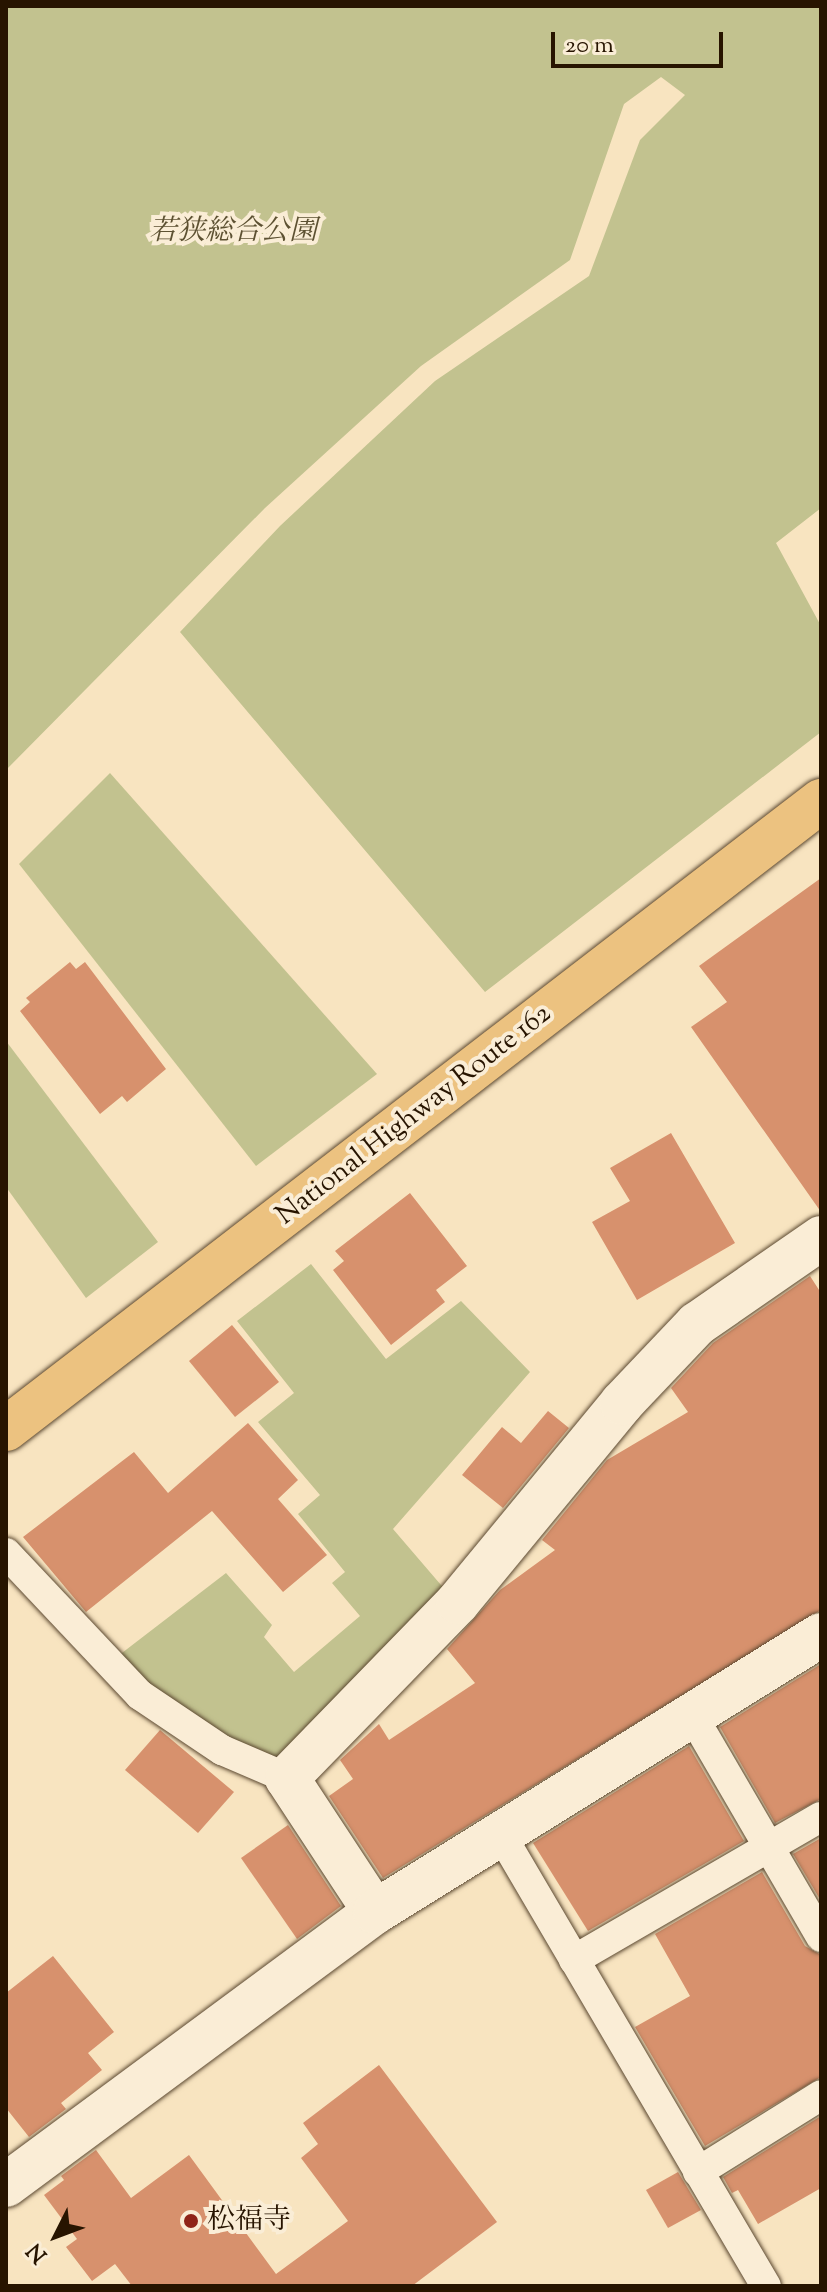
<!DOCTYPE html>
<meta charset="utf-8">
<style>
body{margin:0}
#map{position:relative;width:827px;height:2292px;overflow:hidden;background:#f8e4c0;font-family:"Sorts Mill Goudy","Noto Serif JP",serif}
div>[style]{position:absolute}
.green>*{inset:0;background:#c2c28f}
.building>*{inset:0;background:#d7916d}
.roads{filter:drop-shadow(0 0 2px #5b4830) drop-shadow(0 0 2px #5b4830)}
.service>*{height:30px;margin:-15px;padding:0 15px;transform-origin:15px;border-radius:15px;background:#faedd6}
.minor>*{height:44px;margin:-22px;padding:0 22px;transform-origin:22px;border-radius:22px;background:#faedd6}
.trunk>*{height:44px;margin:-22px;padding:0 22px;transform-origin:22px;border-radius:22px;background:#ecc280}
.dots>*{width:22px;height:22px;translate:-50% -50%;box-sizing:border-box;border:4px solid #faedd6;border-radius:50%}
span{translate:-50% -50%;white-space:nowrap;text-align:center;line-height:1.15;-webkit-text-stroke:8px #faedd6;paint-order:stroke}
.park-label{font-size:28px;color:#5d5132;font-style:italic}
.street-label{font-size:28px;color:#271400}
.poi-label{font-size:28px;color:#271400}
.left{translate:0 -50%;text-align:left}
.frame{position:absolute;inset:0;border:8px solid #271400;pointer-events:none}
.north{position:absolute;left:16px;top:2196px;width:80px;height:80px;-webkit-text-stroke:6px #faedd6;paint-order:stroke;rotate:228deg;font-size:22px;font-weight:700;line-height:32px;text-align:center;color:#271400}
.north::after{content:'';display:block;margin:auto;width:28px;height:36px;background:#271400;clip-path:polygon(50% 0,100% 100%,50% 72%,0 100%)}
.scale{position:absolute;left:551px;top:32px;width:172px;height:36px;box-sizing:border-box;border:4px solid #271400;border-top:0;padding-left:10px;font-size:24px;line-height:28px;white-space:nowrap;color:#271400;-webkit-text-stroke:6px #faedd6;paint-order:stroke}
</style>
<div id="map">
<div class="green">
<i style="clip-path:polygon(6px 6px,821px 6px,821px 508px,776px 543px,821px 626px,821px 732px,485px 992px,180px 632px,280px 526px,435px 381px,589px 276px,640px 140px,685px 95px,661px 77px,624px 104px,570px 260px,421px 366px,265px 508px,6px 770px)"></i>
<i style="clip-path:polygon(110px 773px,377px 1074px,256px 1166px,19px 864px)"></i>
<i style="clip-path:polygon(6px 1041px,158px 1242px,86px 1298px,6px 1187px)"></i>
<i style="clip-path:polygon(311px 1264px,386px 1359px,461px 1301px,530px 1372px,393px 1529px,447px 1592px,281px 1763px,180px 1712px,118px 1656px,226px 1573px,272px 1625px,264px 1637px,294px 1672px,360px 1616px,332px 1583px,345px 1572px,298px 1514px,320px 1495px,258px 1422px,294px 1393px,237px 1321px)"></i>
</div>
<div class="building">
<i style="clip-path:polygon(821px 878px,821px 1212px,691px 1027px,727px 1002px,699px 966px)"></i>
<i style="clip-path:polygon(70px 962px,76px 969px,85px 962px,166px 1069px,127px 1102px,122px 1096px,100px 1114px,20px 1011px,30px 1002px,26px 998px)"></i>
<i style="clip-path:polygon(671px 1133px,735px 1243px,637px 1300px,592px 1222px,630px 1201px,610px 1168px)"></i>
<i style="clip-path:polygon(410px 1193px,467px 1266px,436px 1290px,445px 1302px,391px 1345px,333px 1270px,344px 1261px,335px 1251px)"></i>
<i style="clip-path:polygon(810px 1276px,821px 1293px,821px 1610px,383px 1878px,329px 1796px,353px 1779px,340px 1760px,379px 1724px,389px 1740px,475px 1683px,447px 1649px,500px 1590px,555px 1550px,542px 1540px,607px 1460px,688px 1412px,671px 1388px,713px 1343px)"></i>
<i style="clip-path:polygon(232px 1325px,279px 1382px,235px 1417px,189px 1361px)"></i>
<i style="clip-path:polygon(548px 1411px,569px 1428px,503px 1508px,462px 1475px,502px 1427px,521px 1443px)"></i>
<i style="clip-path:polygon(248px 1423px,298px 1480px,278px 1499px,327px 1555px,283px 1592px,212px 1511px,86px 1612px,23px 1537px,134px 1452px,168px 1493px)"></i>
<i style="clip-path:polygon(821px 1664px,821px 1799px,775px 1823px,720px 1727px)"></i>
<i style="clip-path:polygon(160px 1730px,234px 1792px,198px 1833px,125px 1770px)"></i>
<i style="clip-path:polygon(689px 1746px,744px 1841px,588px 1931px,533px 1843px)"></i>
<i style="clip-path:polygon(288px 1825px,341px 1906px,297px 1939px,241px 1858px)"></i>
<i style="clip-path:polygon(821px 1838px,821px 1901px,793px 1854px)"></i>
<i style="clip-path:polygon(762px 1872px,805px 1946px,821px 1955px,821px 2077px,705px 2146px,635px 2027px,690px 1996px,655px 1934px)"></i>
<i style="clip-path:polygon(53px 1956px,114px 2032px,88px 2053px,102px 2070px,61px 2103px,66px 2109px,29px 2137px,6px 2108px,6px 1993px)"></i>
<i style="clip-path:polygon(379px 2065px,497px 2222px,412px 2286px,132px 2286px,115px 2264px,92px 2281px,66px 2247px,77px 2239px,44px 2195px,64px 2180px,61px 2176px,96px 2150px,131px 2198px,189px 2155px,276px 2274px,348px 2221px,301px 2158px,318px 2144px,303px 2123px)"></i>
<i style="clip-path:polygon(821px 2116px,821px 2188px,758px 2224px,738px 2190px,732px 2193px,723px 2177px)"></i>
<i style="clip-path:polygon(678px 2172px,701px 2210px,668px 2228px,646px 2190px)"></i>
</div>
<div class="roads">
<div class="service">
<i style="left:6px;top:1553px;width:195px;rotate:46.7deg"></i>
<i style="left:140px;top:1695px;width:99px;rotate:33.9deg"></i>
<i style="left:222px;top:1750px;width:71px;rotate:23.3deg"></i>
<i style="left:692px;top:1715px;width:257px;rotate:59.8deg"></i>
<i style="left:500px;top:1833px;width:525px;rotate:59.58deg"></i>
<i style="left:574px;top:1960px;width:285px;rotate:-30.1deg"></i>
<i style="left:698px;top:2172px;width:145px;rotate:-32deg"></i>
</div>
<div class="minor">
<i style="left:375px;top:1912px;width:160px;rotate:-123.3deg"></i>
<i style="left:287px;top:1778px;width:245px;rotate:-45.8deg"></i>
<i style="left:458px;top:1602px;width:258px;rotate:-50.5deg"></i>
<i style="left:622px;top:1403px;width:109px;rotate:-46.5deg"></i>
<i style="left:697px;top:1324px;width:151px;rotate:-34.7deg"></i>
<i style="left:6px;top:2185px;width:459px;rotate:-36.5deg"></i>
<i style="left:375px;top:1912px;width:525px;rotate:-31.84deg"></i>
</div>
<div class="trunk">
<i style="left:6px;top:1429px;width:1029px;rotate:-37.62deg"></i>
</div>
</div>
<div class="dots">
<i style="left:191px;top:2221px;background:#8f2418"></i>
</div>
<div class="park-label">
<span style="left:233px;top:232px">若狭総合公園</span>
</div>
<div class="street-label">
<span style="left:414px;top:1115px;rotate:-38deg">National Highway Route 162</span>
</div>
<div class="poi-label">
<span class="left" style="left:207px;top:2221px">松福寺</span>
</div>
<div class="frame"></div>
<div class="north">N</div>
<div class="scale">20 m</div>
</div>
